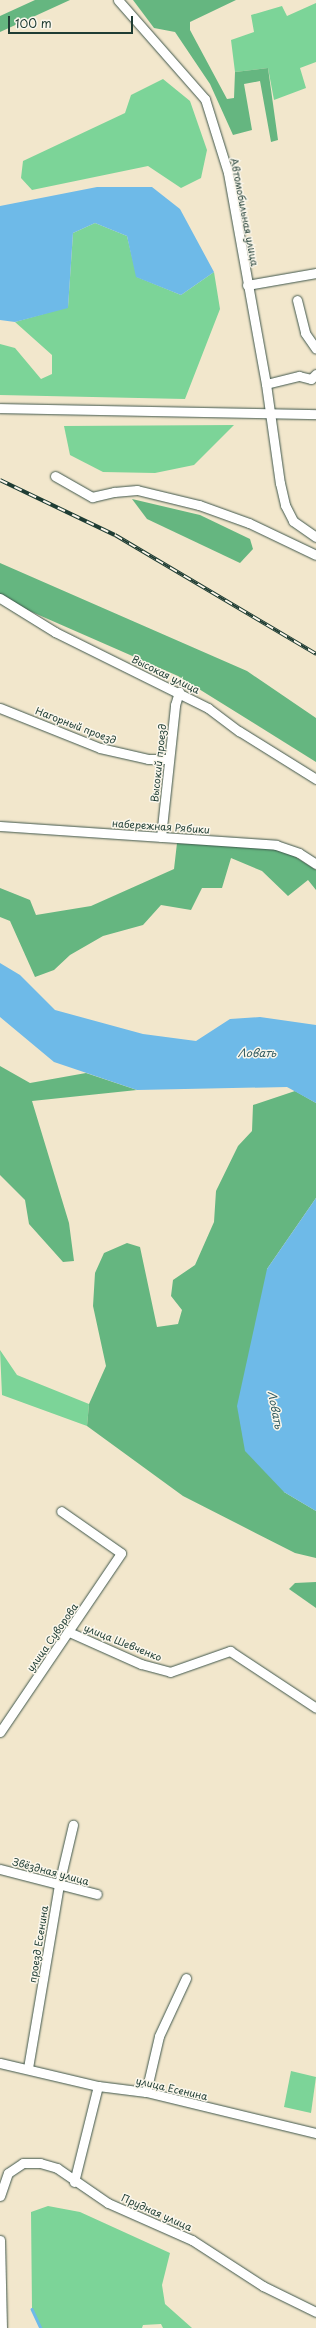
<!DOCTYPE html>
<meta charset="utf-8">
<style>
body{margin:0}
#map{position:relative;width:316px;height:2328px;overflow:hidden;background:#f2e7cc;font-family:"Playpen Sans",sans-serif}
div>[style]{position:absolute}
.green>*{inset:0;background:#7cd498}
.forest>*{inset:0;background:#65b680}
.water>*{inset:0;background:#6ebae8}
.stream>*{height:2.5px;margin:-1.25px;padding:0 1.25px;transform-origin:1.25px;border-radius:1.25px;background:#6ebae8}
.roads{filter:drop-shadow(0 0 1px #3f564b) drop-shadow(0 0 1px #3f564b)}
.minor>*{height:9px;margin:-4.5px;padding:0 4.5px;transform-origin:4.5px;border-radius:4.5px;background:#fff}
.rail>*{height:4px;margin-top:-2px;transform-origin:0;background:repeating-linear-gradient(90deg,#fbf7ec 0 8px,#1f3d34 0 16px);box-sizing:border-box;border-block:1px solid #1f3d34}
span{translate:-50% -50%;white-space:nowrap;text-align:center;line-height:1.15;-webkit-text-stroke:3px #fbf7ec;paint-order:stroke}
.street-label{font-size:10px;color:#1f3d34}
.water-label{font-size:11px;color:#335c61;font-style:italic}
.scale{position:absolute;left:8px;top:16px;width:125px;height:18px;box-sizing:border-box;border:2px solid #1f3d34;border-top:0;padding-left:5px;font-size:12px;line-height:14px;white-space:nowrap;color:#1f3d34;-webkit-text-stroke:3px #fbf7ec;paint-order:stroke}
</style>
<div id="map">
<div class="green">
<i style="clip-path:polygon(316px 3px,316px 62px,300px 68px,306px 88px,274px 100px,268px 68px,235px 72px,231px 40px,254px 32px,251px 15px,282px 6px,287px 16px)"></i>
<i style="clip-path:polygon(163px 79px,190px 101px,207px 150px,201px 178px,181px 188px,148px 166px,32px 190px,21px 178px,23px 161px,125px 113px,131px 95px)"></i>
<i style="clip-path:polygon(95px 223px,127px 236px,137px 277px,181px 295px,214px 272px,220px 309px,185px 399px,0 395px,0 344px,15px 348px,41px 379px,52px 374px,52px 355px,15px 322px,68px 307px,73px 233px)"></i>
<i style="clip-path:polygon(234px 425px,194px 465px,155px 473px,103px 472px,70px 455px,64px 426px)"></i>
<i style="clip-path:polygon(0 1350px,17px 1375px,89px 1404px,87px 1426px,2px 1395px)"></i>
<i style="clip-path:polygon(291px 2071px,316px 2077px,311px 2113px,284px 2107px)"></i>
<i style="clip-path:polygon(48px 2206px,80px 2212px,170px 2253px,162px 2285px,165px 2304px,192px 2328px,163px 2328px,161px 2324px,143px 2325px,142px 2328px,41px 2328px,32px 2309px,31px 2212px)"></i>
</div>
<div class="forest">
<i style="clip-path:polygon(35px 0,70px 0,0 32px,0 16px)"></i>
<i style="clip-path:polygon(133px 0,236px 0,190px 22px,190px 30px,227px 99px,234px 98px,235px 72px,268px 68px,278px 140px,271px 142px,260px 81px,244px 84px,252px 130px,233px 135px,210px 84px,175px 32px,154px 28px)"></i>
<i style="clip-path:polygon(132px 499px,200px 515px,250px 539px,253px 549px,240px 563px,147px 519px)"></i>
<i style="clip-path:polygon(0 563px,247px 671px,316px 718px,316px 762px,178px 676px,0 598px)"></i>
<i style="clip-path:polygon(177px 843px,273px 848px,291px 854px,316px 870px,316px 890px,308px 880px,288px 896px,262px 871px,231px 858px,222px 888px,202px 888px,191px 910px,161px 905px,143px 925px,103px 936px,70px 955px,54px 970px,35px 977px,10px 921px,0 917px,0 888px,30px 900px,36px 915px,91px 906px,174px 869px)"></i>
<i style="clip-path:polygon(0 1066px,30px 1083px,86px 1073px,137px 1090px,32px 1101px,69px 1223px,74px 1261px,63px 1262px,29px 1224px,25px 1200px,0 1175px)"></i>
<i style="clip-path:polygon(295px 1091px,316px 1103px,316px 1198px,267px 1269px,284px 1492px,316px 1511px,316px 1558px,295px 1553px,183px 1496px,87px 1426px,89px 1404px,106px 1366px,93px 1306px,95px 1273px,104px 1253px,127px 1243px,140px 1247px,157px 1327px,178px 1324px,182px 1310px,171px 1296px,173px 1280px,195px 1265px,214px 1222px,216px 1191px,238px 1146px,252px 1131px,253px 1105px)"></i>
<i style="clip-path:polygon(316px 1582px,316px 1608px,289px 1589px,295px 1583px)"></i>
</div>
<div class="water">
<i style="clip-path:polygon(97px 187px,152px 187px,180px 209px,214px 272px,181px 295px,136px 277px,127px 236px,95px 223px,73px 233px,68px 308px,15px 322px,0 320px,0 206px)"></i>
<i style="clip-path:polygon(0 963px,20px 975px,55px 1010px,143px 1034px,196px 1041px,230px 1019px,260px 1017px,316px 1025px,316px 1103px,287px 1087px,137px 1090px,54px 1062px,0 1017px)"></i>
<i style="clip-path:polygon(316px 1198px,316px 1511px,284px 1492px,245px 1451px,237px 1406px,267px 1269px)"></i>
</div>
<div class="stream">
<i style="left:32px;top:2309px;width:21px;rotate:65deg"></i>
</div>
<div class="roads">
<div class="minor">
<i style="left:118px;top:0;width:132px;rotate:48.7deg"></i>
<i style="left:205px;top:99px;width:77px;rotate:72.7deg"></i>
<i style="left:228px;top:173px;width:214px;rotate:79.8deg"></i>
<i style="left:266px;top:384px;width:100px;rotate:82deg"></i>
<i style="left:280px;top:483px;width:23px;rotate:77deg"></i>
<i style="left:285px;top:505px;width:18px;rotate:63deg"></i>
<i style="left:293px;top:521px;width:28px;rotate:35deg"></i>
<i style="left:247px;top:285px;width:70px;rotate:-9.9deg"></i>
<i style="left:297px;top:300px;width:34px;rotate:76deg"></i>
<i style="left:305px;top:333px;width:19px;rotate:55deg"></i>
<i style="left:266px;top:384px;width:34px;rotate:-14deg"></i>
<i style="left:299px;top:376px;width:12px;rotate:14deg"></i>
<i style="left:311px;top:379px;width:7px;rotate:-45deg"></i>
<i style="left:0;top:408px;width:316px;rotate:1.1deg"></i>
<i style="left:55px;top:476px;width:43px;rotate:29.6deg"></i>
<i style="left:92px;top:497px;width:23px;rotate:-13deg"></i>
<i style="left:114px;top:492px;width:23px;rotate:-5deg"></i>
<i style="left:137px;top:490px;width:64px;rotate:13.6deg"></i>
<i style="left:199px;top:505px;width:53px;rotate:19.8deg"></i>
<i style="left:249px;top:523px;width:74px;rotate:25.5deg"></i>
<i style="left:0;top:598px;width:65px;rotate:31.7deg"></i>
<i style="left:55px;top:632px;width:171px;rotate:26.4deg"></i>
<i style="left:208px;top:708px;width:39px;rotate:37deg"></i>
<i style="left:239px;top:731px;width:91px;rotate:31.9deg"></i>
<i style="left:0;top:708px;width:108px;rotate:21.8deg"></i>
<i style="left:100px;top:748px;width:49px;rotate:12.9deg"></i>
<i style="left:148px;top:759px;width:21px"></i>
<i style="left:0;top:826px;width:277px;rotate:3.9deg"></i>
<i style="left:276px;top:845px;width:24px;rotate:19deg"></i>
<i style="left:299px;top:853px;width:20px;rotate:33deg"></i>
<i style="left:161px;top:837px;width:133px;rotate:-83.9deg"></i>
<i style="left:175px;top:705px;width:14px;rotate:-73deg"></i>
<i style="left:69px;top:1632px;width:79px;rotate:24deg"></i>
<i style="left:141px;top:1664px;width:30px;rotate:15deg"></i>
<i style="left:170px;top:1672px;width:64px;rotate:-19.3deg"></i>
<i style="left:230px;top:1651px;width:103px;rotate:33.5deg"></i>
<i style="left:0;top:1732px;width:216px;rotate:-55.9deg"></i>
<i style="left:121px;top:1553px;width:73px;rotate:-145deg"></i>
<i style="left:0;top:1869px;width:100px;rotate:14.5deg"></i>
<i style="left:0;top:2063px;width:101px;rotate:13.2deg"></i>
<i style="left:98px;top:2086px;width:48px;rotate:7.1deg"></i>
<i style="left:146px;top:2092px;width:175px;rotate:13.6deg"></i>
<i style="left:28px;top:2068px;width:187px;rotate:-80.4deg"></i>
<i style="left:59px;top:1884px;width:61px;rotate:-76.7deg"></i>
<i style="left:146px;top:2092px;width:57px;rotate:-76.9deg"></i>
<i style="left:159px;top:2036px;width:64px;rotate:-65deg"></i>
<i style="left:74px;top:2182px;width:99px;rotate:-76deg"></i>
<i style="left:0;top:2196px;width:24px;rotate:-71deg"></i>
<i style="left:8px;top:2173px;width:18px;rotate:-34deg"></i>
<i style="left:23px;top:2163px;width:17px"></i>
<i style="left:40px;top:2163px;width:18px;rotate:16deg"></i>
<i style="left:57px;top:2168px;width:62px;rotate:34.5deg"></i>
<i style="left:108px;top:2203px;width:92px;rotate:23.8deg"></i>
<i style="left:192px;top:2240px;width:85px;rotate:32.9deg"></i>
<i style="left:263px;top:2286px;width:59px;rotate:26.1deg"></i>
<i style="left:0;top:2240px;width:88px;rotate:88.7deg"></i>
</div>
</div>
<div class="rail">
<i style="left:0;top:480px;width:127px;rotate:25.6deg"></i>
<i style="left:115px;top:535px;width:234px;rotate:30.6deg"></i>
</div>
<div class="street-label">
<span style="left:245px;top:212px;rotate:79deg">Автомобильная улица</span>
<span style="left:166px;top:674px;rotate:26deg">Высокая улица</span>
<span style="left:76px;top:725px;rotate:21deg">Нагорный проезд</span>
<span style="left:158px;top:763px;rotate:-84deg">Высокий проезд</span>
<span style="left:161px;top:826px;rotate:4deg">набережная Рябики</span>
<span style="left:52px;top:1637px;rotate:-55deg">улица Суворова</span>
<span style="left:123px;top:1642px;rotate:22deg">улица Шевченко</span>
<span style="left:51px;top:1871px;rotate:15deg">Звёздная улица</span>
<span style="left:38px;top:1944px;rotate:-81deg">проезд Есенина</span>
<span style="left:172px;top:2088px;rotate:13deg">улица Есенина</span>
<span style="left:157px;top:2212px;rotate:24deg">Прудная улица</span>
</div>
<div class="water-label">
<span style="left:257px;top:1053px">Ловать</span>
<span style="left:275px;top:1410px;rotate:79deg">Ловать</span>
</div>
<div class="scale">100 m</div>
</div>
